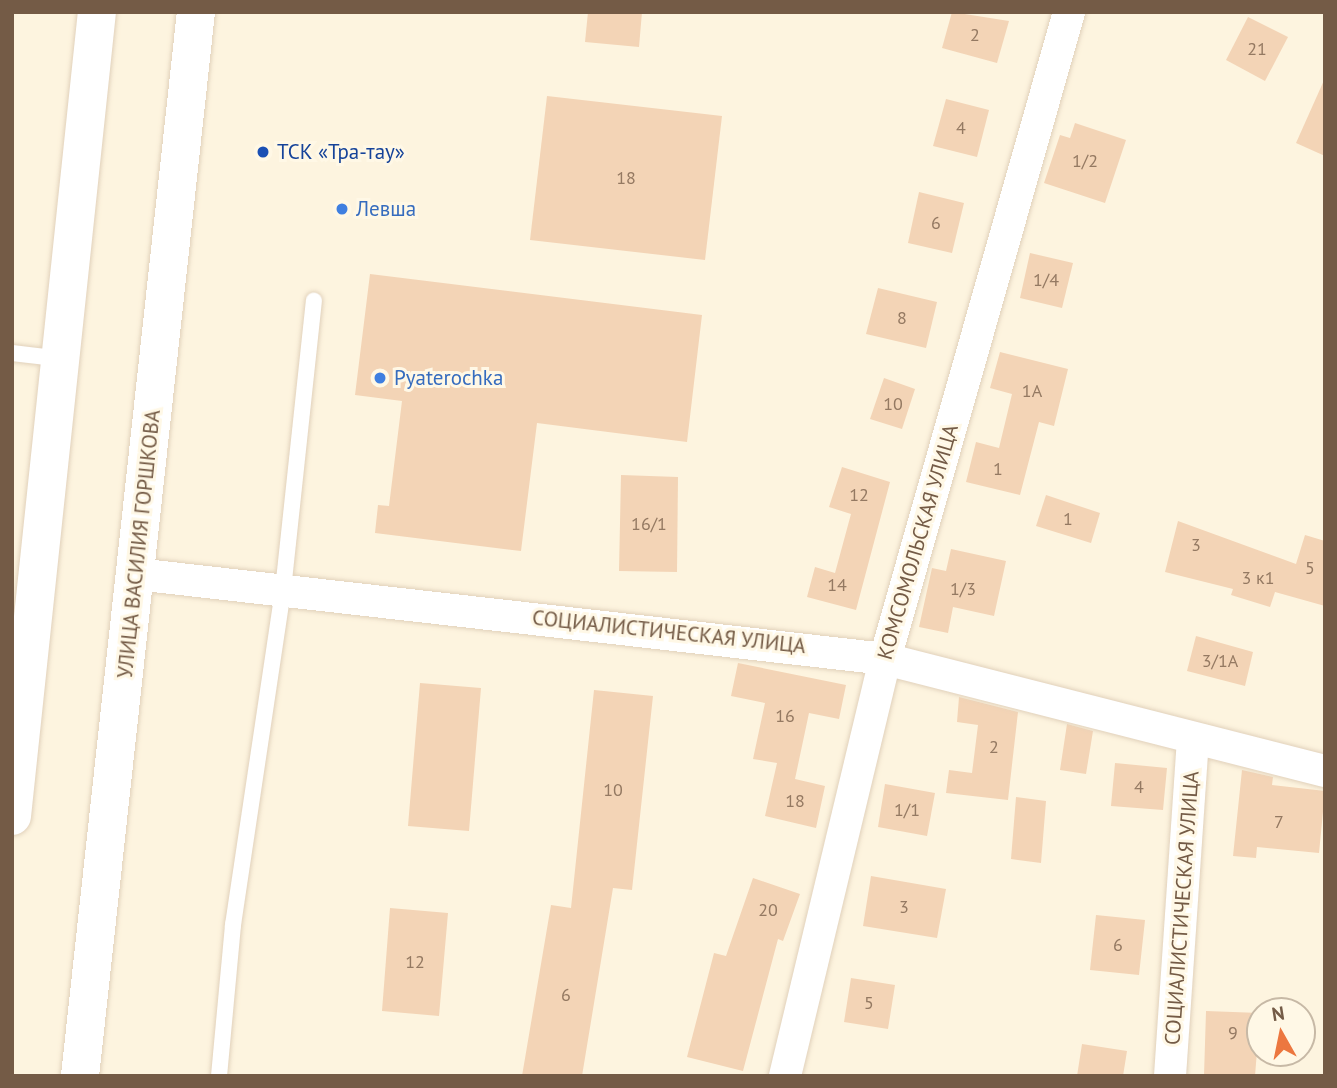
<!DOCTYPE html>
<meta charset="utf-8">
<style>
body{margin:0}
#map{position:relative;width:1337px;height:1088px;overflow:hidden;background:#fdf4df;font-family:"PT Sans",sans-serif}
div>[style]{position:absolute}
.building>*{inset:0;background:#f3d4b6}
.roads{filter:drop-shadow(0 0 2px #e1d1bb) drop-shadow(0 0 2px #e1d1bb)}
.lane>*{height:16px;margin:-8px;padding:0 8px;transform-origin:8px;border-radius:8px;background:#fff}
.street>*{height:32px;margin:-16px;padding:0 16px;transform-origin:16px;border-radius:16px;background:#fff}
.secondary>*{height:38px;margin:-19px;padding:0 19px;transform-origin:19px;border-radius:19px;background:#fff}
.dots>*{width:19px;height:19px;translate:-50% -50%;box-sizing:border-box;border:4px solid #fff8e6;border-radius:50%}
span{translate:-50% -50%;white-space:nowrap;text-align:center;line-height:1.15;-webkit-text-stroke:6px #fff8e6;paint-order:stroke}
.number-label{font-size:18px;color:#947962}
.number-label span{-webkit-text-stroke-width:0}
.transit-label{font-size:21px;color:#164399}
.left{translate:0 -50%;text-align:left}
.shop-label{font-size:21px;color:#366cbe}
.street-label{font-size:21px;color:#745b46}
.frame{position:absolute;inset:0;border:14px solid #745b46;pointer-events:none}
.north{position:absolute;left:1246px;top:997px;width:70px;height:70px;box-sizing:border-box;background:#fff8e6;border:2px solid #c7b9a6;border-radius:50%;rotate:351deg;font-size:19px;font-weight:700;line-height:28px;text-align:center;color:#745b46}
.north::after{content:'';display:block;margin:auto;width:24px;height:32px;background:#ec773f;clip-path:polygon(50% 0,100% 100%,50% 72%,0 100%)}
</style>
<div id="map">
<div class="building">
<i style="clip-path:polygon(588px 12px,642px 12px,639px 47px,585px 42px)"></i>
<i style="clip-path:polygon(952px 12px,1009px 21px,997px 63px,942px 48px)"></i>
<i style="clip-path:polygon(1248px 17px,1288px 37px,1265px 81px,1226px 60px)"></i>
<i style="clip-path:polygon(1325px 78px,1325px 156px,1296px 143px)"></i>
<i style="clip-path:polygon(547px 96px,722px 116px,705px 260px,530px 240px)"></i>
<i style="clip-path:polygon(946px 99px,989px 110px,977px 157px,933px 146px)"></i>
<i style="clip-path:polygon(1075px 123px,1126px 140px,1105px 203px,1044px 183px,1060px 135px,1070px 138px)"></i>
<i style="clip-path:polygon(919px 192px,964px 203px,952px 253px,908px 243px)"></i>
<i style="clip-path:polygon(1030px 253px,1073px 263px,1062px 308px,1020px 298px)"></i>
<i style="clip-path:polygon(370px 274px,702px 315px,687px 442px,537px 423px,521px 551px,375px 533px,378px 505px,389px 506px,402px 401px,355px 395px)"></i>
<i style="clip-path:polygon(878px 288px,937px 302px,926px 348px,866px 334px)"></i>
<i style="clip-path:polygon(1000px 352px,1068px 369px,1054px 426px,1039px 422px,1020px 495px,966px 482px,976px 442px,999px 448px,1012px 394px,990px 388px)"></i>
<i style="clip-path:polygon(884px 378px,915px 389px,902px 429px,870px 419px)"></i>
<i style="clip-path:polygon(842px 467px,890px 482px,856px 610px,807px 597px,815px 567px,835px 573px,851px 514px,829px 507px)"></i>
<i style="clip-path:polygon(621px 475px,678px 477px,677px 572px,619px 571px)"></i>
<i style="clip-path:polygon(1046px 495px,1100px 513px,1091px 543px,1036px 526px)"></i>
<i style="clip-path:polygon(1178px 521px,1296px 564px,1305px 535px,1325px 541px,1325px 606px,1275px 592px,1270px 607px,1231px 595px,1233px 589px,1165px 572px)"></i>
<i style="clip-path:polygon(951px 549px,1006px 561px,994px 616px,953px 607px,948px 633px,919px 627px,932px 568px,946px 571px)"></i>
<i style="clip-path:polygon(1196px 636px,1253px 652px,1245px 686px,1187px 671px)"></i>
<i style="clip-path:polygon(738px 663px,846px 685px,839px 719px,809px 713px,795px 779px,825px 786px,816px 828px,765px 816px,777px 763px,753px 759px,765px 703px,731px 696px)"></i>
<i style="clip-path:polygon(420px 683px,481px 688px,469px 831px,408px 826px)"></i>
<i style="clip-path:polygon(594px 690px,653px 696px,632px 890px,613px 888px,582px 1076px,522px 1076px,551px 905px,571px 908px)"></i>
<i style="clip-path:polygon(959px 697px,1018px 712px,1008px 800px,946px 793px,949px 770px,972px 773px,978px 725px,957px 722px)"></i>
<i style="clip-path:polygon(1067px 724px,1093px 731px,1086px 774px,1060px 770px)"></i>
<i style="clip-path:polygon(1115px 763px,1167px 768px,1163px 810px,1111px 806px)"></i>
<i style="clip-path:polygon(1242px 770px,1273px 777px,1272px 785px,1325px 791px,1319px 853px,1257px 847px,1256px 858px,1233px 856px)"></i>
<i style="clip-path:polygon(885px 784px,935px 793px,927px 836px,878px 827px)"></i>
<i style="clip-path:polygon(1016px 797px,1046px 801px,1041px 863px,1011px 859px)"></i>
<i style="clip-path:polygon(871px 876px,946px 889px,937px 938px,863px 926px)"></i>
<i style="clip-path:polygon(753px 878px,800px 894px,783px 941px,778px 939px,743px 1071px,687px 1057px,714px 953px,726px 956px)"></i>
<i style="clip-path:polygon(390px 908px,448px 913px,439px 1016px,382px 1011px)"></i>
<i style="clip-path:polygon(1096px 915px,1145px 920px,1139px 975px,1090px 970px)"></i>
<i style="clip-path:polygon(851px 978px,895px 985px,888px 1029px,844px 1022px)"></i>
<i style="clip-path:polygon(1206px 1011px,1260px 1013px,1255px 1076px,1204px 1076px)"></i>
<i style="clip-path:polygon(1082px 1044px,1127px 1051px,1123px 1076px,1077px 1076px)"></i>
</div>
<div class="roads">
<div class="lane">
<i style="left:12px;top:353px;width:50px;rotate:6.8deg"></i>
<i style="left:219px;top:1076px;width:152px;rotate:-84.7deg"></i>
<i style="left:233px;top:925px;width:339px;rotate:-81.5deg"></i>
<i style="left:283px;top:590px;width:291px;rotate:-83.9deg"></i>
</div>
<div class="street">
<i style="left:136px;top:574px;width:754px;rotate:6.47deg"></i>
<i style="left:885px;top:659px;width:454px;rotate:14.3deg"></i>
<i style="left:785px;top:1076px;width:429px;rotate:-76.5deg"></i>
<i style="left:885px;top:659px;width:673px;rotate:-74.12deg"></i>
<i style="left:1170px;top:1076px;width:336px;rotate:-86.1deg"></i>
</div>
<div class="secondary">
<i style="left:12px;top:816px;width:808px;rotate:-83.97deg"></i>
<i style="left:80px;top:1076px;width:1070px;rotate:-83.78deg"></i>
</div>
</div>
<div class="dots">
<i style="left:263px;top:152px;background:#1a4fb4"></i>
<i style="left:342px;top:209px;background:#3f7fe0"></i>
<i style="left:380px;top:378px;background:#3f7fe0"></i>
</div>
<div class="number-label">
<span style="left:975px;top:35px">2</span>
<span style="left:1257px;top:49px">21</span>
<span style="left:961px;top:128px">4</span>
<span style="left:1085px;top:161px">1/2</span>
<span style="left:626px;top:178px">18</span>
<span style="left:936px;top:223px">6</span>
<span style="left:1046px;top:280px">1/4</span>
<span style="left:902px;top:318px">8</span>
<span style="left:1032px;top:391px">1А</span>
<span style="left:893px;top:404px">10</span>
<span style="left:998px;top:469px">1</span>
<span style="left:859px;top:495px">12</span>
<span style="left:1068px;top:519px">1</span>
<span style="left:649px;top:524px">16/1</span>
<span style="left:1196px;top:545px">3</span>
<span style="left:1310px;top:568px">5</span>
<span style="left:1258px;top:578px">3 к1</span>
<span style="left:837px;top:585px">14</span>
<span style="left:963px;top:589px">1/3</span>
<span style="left:1220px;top:661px">3/1А</span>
<span style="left:785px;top:716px">16</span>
<span style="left:994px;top:747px">2</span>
<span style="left:1139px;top:787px">4</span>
<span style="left:613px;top:790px">10</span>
<span style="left:795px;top:801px">18</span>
<span style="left:907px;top:810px">1/1</span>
<span style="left:1279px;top:822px">7</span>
<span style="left:904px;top:907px">3</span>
<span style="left:768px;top:910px">20</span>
<span style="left:1118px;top:945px">6</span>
<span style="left:415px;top:962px">12</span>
<span style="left:566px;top:995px">6</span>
<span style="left:869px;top:1003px">5</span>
<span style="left:1233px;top:1033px">9</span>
</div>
<div class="transit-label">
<span class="left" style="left:277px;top:152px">ТСК «Тра-тау»</span>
</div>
<div class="shop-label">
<span class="left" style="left:356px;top:209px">Левша</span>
<span class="left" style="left:394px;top:378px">Pyaterochka</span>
</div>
<div class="street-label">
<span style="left:918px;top:542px;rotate:-74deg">КОМСОМОЛЬСКАЯ УЛИЦА</span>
<span style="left:139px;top:544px;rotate:-84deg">УЛИЦА ВАСИЛИЯ ГОРШКОВА</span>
<span style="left:669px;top:632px;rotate:6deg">СОЦИАЛИСТИЧЕСКАЯ УЛИЦА</span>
<span style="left:1182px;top:908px;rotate:-86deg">СОЦИАЛИСТИЧЕСКАЯ УЛИЦА</span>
</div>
<div class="frame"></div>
<div class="north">N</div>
</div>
